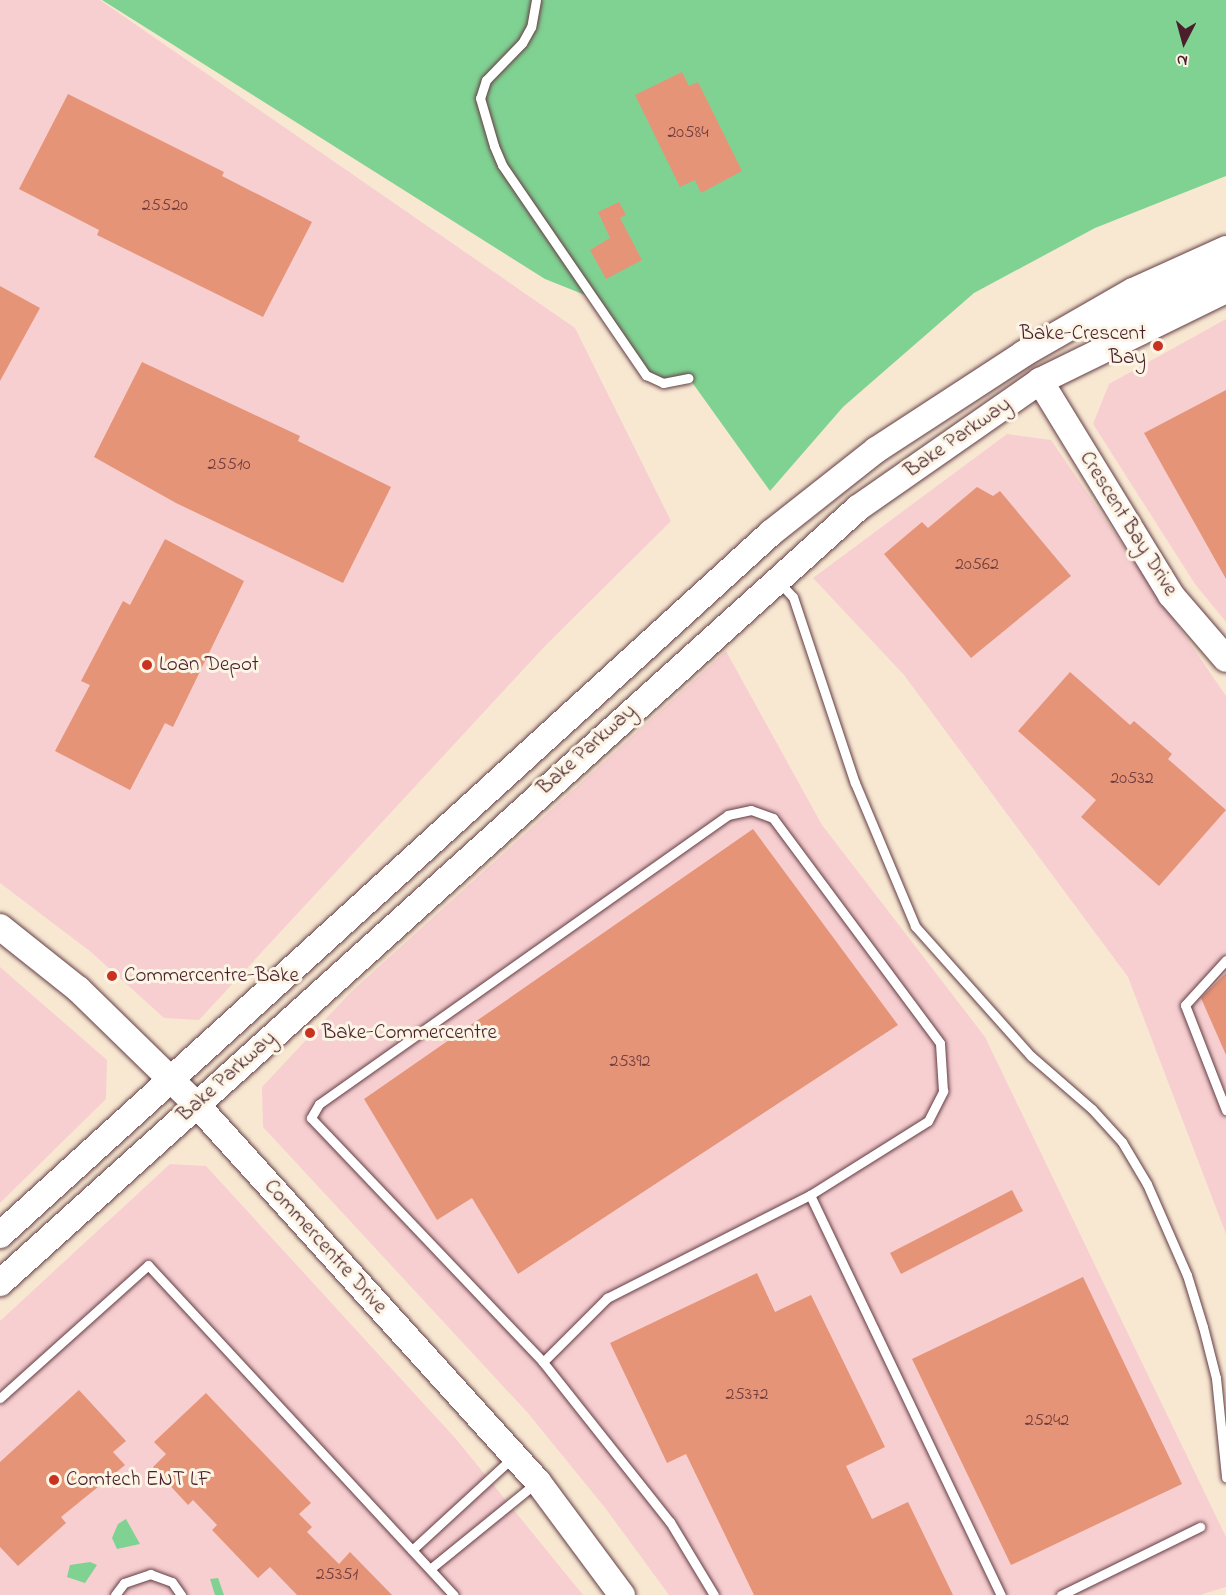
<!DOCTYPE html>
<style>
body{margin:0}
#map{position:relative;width:1226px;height:1595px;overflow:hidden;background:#f8e8d2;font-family:"Indie Flower",sans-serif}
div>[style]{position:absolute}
.built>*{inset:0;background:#f7cfd1}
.green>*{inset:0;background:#80d293}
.building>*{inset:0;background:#e69477}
.roads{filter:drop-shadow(0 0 2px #643d44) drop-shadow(0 0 2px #643d44)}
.lane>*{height:9px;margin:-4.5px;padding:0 4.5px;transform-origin:4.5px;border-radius:4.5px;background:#fff}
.secondary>*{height:26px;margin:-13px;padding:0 13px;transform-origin:13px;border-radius:13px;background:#fff}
.dots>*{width:16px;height:16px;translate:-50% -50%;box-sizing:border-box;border:3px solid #fcf5e5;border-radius:50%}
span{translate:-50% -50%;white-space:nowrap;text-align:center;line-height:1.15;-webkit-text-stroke:6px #fcf5e5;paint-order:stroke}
.number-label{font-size:18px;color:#713c3e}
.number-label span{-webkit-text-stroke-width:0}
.poi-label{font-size:21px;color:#4a1f2b}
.right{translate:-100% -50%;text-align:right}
.left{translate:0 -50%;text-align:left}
.street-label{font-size:21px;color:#4a1f2b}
.north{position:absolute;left:1154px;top:12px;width:60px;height:60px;-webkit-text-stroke:4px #fcf5e5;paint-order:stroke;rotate:186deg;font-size:16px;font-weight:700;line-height:24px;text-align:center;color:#4a1f2b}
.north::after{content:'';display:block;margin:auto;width:21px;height:27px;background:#4a1f2b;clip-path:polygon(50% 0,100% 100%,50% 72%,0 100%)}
</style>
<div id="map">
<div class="built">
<i style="clip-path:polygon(0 0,100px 0,575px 328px,671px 521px,545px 646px,199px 1020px,164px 1018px,91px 952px,0 883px)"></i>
<i style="clip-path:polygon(1226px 319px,1226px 622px,1195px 584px,1093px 424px,1109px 384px)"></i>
<i style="clip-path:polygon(1007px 434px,1051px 440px,1226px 696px,1226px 1234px,1128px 977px,904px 675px,813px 578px)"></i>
<i style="clip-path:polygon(726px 651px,822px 825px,985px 1037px,1226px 1537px,1226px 1587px,1200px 1595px,669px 1595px,606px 1509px,527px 1412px,263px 1127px,262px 1087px,350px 993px)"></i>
<i style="clip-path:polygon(0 967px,107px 1060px,106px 1099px,0 1203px)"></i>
<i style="clip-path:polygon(170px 1164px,206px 1166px,456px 1439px,583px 1595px,0 1595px,0 1321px)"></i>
</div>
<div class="green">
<i style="clip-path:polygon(102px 0,1226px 0,1226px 176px,1095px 228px,974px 293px,843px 407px,770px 491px,689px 378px,663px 383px,646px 375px,595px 299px,545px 279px)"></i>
<i style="clip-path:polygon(126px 1519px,140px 1544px,117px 1549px,112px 1538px,118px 1524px)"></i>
<i style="clip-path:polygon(90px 1562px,97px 1565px,85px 1583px,67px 1577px,70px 1565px)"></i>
<i style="clip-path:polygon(218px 1578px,224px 1595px,215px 1595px,210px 1579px)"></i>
</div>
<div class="building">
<i style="clip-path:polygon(682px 72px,689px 86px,698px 82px,742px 171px,701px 193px,695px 180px,680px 187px,635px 95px)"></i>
<i style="clip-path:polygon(68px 94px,224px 172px,222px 176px,312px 222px,263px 317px,97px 235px,99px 230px,19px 189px)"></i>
<i style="clip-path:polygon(619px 202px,626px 215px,620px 218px,642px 260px,606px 279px,590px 250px,610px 238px,598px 212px)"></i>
<i style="clip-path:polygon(0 286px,40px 308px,0 381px)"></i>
<i style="clip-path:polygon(142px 362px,300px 436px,298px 441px,391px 487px,343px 583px,176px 503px,94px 457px)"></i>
<i style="clip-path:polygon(1226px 390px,1226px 579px,1144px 433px)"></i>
<i style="clip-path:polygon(977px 487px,993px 496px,1000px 491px,1071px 576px,971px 658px,884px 554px,922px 522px,928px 528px)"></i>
<i style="clip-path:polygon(165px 539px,244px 581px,173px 727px,165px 723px,130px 790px,55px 751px,90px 685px,81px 681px,123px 601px,130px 605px)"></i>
<i style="clip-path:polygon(1070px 672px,1130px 725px,1134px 721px,1172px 754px,1168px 759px,1226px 810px,1159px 886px,1081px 817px,1096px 800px,1018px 731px)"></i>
<i style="clip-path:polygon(753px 829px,898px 1025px,518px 1274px,472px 1198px,437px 1220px,364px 1099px)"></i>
<i style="clip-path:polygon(1226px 973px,1226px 1055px,1201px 998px)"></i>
<i style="clip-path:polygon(1012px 1190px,1023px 1211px,901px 1274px,890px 1253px)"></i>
<i style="clip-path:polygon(757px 1273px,775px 1312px,811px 1295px,885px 1447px,846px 1466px,872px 1519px,908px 1502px,953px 1595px,754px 1595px,686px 1454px,667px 1463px,610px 1343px)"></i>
<i style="clip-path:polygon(1083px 1277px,1182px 1484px,1011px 1565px,912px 1359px)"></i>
<i style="clip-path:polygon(79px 1390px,126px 1441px,113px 1452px,125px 1465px,61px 1517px,66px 1523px,18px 1566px,0 1547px,0 1462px)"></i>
<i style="clip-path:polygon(206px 1393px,311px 1503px,299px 1514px,312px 1527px,307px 1532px,339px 1564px,350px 1552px,392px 1595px,297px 1595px,270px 1567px,258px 1578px,212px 1530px,217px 1525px,193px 1500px,188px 1505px,153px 1467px,166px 1454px,154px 1442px)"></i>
</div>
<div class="roads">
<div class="lane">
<i style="left:536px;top:0;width:27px;rotate:100deg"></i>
<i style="left:531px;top:27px;width:18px;rotate:119deg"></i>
<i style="left:522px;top:43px;width:52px;rotate:134.2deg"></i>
<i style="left:486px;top:80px;width:19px;rotate:108deg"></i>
<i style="left:480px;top:98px;width:50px;rotate:73.7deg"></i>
<i style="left:494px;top:146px;width:21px;rotate:67deg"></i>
<i style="left:502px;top:165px;width:255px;rotate:55.6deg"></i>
<i style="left:646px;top:375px;width:19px;rotate:25deg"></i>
<i style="left:663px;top:383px;width:26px;rotate:-11deg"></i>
<i style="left:778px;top:581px;width:22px;rotate:47deg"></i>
<i style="left:793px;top:597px;width:196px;rotate:71.6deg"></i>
<i style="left:855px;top:783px;width:155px;rotate:67.2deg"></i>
<i style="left:915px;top:926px;width:174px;rotate:48.3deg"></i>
<i style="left:1031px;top:1056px;width:81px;rotate:41deg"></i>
<i style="left:1092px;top:1109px;width:45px;rotate:47.7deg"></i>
<i style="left:1122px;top:1142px;width:49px;rotate:59.2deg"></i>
<i style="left:1147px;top:1184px;width:99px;rotate:66.3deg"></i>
<i style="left:1187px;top:1275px;width:54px;rotate:72.9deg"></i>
<i style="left:1203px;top:1327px;width:53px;rotate:75.7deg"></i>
<i style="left:1216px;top:1378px;width:100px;rotate:84.2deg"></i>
<i style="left:1226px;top:960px;width:61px;rotate:132.3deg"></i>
<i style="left:1185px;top:1005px;width:113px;rotate:68.7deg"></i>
<i style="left:810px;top:1195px;width:443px;rotate:64.5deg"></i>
<i style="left:543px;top:1362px;width:91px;rotate:-45deg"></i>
<i style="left:607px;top:1298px;width:228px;rotate:-26.9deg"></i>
<i style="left:810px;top:1195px;width:139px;rotate:-32.1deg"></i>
<i style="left:928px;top:1121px;width:34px;rotate:-63deg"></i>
<i style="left:943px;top:1091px;width:48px;rotate:-93.6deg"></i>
<i style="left:940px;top:1043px;width:280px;rotate:-126.6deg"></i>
<i style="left:773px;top:818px;width:23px;rotate:-160deg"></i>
<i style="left:751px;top:810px;width:24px;rotate:168deg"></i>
<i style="left:728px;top:815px;width:501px;rotate:144.75deg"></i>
<i style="left:319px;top:1104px;width:16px;rotate:120deg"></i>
<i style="left:311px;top:1118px;width:337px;rotate:46.4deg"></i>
<i style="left:543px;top:1362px;width:204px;rotate:51.6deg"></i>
<i style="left:670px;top:1522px;width:85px;rotate:58.9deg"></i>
<i style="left:0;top:1398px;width:199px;rotate:-41.9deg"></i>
<i style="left:148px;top:1265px;width:450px;rotate:47.2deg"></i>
<i style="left:412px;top:1550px;width:137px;rotate:-42.6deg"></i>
<i style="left:430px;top:1569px;width:138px;rotate:-39.1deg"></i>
<i style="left:115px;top:1595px;width:15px;rotate:-53deg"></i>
<i style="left:124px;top:1583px;width:28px;rotate:-19deg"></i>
<i style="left:150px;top:1574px;width:23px;rotate:20deg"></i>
<i style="left:172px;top:1582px;width:16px;rotate:55deg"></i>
<i style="left:1061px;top:1595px;width:155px;rotate:-26.1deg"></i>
</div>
<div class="secondary">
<i style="left:1101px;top:329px;width:138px;rotate:-25.3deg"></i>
<i style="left:1040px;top:381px;width:251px;rotate:58.5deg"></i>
<i style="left:1171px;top:595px;width:84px;rotate:49.3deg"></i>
<i style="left:0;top:927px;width:100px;rotate:38.5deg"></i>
<i style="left:78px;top:989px;width:166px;rotate:44.3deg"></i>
<i style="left:197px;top:1105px;width:508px;rotate:47.87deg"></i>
<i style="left:538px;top:1482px;width:141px;rotate:53.4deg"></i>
<i style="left:0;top:1235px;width:1043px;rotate:-42.32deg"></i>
<i style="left:771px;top:533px;width:134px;rotate:-38.3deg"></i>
<i style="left:876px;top:450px;width:176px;rotate:-33.1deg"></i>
<i style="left:1023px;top:354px;width:127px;rotate:-29.8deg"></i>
<i style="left:1133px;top:291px;width:102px;rotate:-24.3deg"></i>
<i style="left:0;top:1283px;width:1156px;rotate:-42.09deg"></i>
<i style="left:858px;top:508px;width:222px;rotate:-34.9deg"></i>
<i style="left:1040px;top:381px;width:207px;rotate:-26.1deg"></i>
</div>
</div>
<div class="dots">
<i style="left:1158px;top:346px;background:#c8321e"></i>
<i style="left:147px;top:665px;background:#c8321e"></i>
<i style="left:112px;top:976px;background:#c8321e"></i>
<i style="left:310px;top:1033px;background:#c8321e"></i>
<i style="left:54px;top:1480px;background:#c8321e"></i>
</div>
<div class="number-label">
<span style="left:688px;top:133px">20584</span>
<span style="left:165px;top:206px">25520</span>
<span style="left:229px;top:465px">25510</span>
<span style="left:977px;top:565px">20562</span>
<span style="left:1132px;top:779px">20532</span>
<span style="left:630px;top:1062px">25392</span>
<span style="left:747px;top:1395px">25372</span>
<span style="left:1047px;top:1421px">25242</span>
<span style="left:337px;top:1575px">25351</span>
</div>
<div class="poi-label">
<span class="right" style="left:1146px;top:346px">Bake-Crescent<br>Bay</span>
<span class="left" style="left:159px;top:665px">Loan Depot</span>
<span class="left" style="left:124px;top:976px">Commercentre-Bake</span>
<span class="left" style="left:322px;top:1033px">Bake-Commercentre</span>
<span class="left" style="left:66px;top:1480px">Comtech ENT LF</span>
</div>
<div class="street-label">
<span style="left:958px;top:438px;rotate:-35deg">Bake Parkway</span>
<span style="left:1128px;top:524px;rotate:58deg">Crescent Bay Drive</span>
<span style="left:587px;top:750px;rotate:-42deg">Bake Parkway</span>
<span style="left:227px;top:1077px;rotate:-42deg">Bake Parkway</span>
<span style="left:325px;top:1247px;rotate:48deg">Commercentre Drive</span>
</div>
<div class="north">N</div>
</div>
